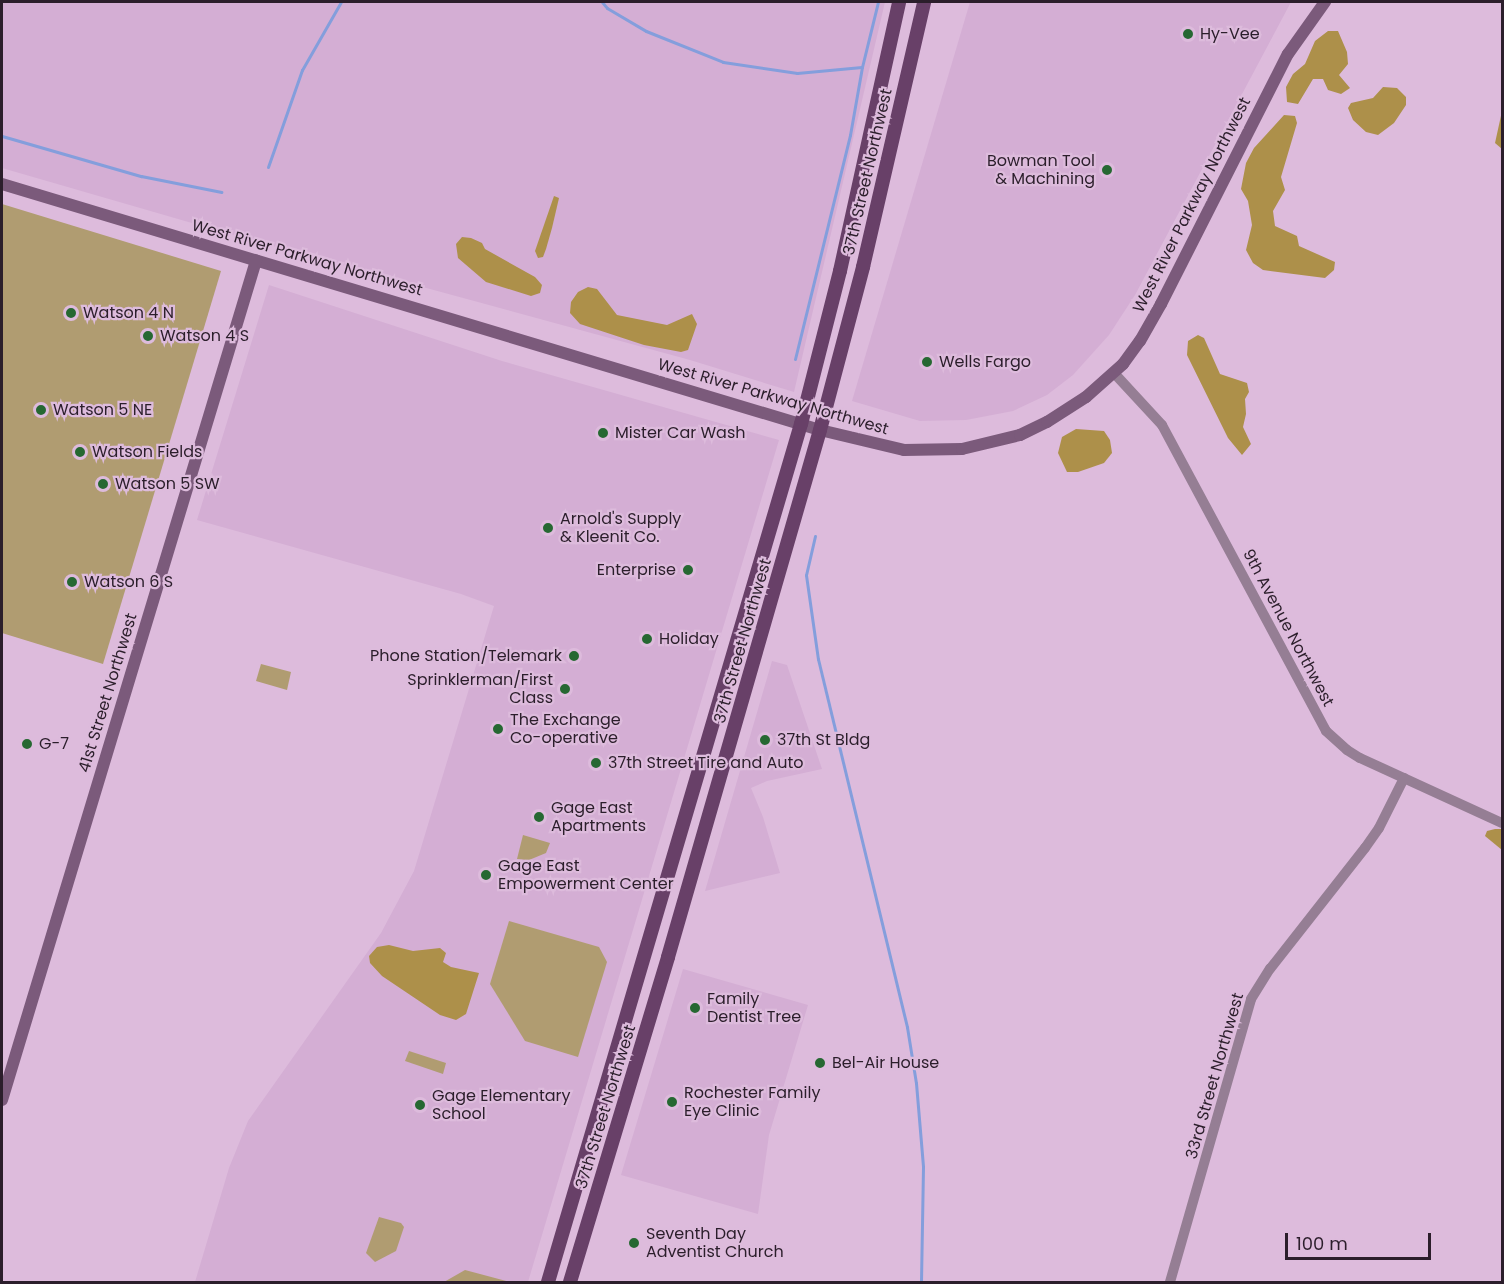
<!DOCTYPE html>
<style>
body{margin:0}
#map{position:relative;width:1504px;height:1284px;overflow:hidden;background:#ddbbdc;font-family:Poppins,sans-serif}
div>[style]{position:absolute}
.built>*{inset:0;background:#d4aed4}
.green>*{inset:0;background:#b09c71}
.forest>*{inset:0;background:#ad904a}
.stream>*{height:3px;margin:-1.5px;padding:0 1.5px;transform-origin:1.5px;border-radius:1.5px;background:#849edc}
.tertiary>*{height:10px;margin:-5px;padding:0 5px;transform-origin:5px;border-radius:5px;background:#957e94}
.secondary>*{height:12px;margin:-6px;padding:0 6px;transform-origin:6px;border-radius:6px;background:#7b5a7b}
.primary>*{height:14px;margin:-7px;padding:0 7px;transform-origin:7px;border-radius:7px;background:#684068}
.dots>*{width:16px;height:16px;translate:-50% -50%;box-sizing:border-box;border:3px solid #ddbbdc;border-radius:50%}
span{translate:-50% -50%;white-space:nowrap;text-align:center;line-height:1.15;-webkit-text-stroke:4.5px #ddbbdc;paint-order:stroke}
.poi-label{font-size:16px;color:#2b1e2b}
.left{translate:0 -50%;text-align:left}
.right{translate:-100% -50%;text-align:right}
.street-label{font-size:16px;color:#2b1e2b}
.frame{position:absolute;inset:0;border:3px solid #2b1e2b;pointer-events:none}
.scale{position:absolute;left:1285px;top:1233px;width:146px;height:27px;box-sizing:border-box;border:3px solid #2b1e2b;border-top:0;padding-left:8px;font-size:18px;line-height:21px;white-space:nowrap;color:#2b1e2b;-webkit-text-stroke:4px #ddbbdc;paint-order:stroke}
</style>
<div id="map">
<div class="built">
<i style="clip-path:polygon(2px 2px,885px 2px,794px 392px,690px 360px,254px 241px,2px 168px)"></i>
<i style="clip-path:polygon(970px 2px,1291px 2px,1135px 295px,1109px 335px,1073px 375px,1047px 395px,1013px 411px,966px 420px,920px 421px,852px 401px)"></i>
<i style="clip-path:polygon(269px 285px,502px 361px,779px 440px,528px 1282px,195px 1282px,229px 1168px,248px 1121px,381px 933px,414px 871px,494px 606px,461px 594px,197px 520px)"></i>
<i style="clip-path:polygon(772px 661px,787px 665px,822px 769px,767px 781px,751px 788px,763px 817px,780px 873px,705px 891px)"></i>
<i style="clip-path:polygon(683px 969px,808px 1005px,769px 1135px,758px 1214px,621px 1175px)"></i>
</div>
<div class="green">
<i style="clip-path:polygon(2px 204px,221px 271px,103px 664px,2px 633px)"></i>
<i style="clip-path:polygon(261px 664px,291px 672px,287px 690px,256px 681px)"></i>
<i style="clip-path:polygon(523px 835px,550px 843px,546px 853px,529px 860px,517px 859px)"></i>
<i style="clip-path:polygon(509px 921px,599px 947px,607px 962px,578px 1057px,525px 1041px,490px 984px)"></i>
<i style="clip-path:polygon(409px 1051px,446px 1063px,443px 1074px,405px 1061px)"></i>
<i style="clip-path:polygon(379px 1217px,401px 1223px,404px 1227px,396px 1251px,375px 1262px,366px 1253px)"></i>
<i style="clip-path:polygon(465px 1270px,510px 1282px,444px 1282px)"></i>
</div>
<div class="forest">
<i style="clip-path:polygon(1328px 31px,1338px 31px,1347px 52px,1348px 64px,1339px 75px,1350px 88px,1341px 94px,1328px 90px,1323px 79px,1313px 79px,1298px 104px,1287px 102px,1286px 87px,1293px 74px,1305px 64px,1315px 41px)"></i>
<i style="clip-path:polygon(1383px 87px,1397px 88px,1406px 97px,1406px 105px,1394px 123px,1378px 135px,1366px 132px,1353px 120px,1348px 108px,1351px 103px,1373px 98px)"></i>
<i style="clip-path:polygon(1502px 111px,1502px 149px,1495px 143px)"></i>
<i style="clip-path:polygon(1284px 115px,1295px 116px,1297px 123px,1281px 177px,1285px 190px,1273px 211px,1275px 226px,1297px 236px,1299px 246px,1335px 262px,1334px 270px,1325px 278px,1263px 270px,1253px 263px,1246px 250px,1252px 225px,1248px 201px,1241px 189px,1246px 163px,1254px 148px)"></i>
<i style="clip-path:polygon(554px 196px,559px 198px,552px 228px,546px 249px,543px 257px,538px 258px,535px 251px)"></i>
<i style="clip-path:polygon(462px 237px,471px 238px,482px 243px,485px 249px,535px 277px,542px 285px,540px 293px,531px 296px,486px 282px,458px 258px,456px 244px)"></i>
<i style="clip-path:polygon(588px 287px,597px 289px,617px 315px,667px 325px,692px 314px,697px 324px,688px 350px,681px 352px,644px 345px,580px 324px,570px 313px,571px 302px,578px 292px)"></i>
<i style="clip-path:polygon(1198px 335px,1204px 338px,1220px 374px,1247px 383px,1249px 392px,1245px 399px,1246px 414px,1243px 427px,1251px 444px,1242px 455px,1228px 438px,1187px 355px,1188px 341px)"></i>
<i style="clip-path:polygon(1076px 429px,1104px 431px,1110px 440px,1112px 453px,1104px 463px,1078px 472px,1067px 472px,1058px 453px,1062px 437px)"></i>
<i style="clip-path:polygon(1495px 829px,1502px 829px,1502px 850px,1485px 836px,1487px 831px)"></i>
<i style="clip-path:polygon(389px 945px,413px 951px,440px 948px,446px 953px,443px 962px,451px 967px,479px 973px,466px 1014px,456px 1020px,440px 1015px,382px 976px,370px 963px,369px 956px,377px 947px)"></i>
</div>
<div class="stream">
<i style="left:602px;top:2px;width:8px;rotate:50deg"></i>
<i style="left:607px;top:8px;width:45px;rotate:30.5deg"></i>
<i style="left:646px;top:31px;width:83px;rotate:21.9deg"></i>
<i style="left:723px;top:62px;width:75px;rotate:8.5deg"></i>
<i style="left:797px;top:73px;width:65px;rotate:-5.3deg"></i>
<i style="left:2px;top:136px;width:145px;rotate:16.1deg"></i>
<i style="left:141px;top:176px;width:82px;rotate:11.3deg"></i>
<i style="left:268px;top:167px;width:103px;rotate:-70.7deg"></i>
<i style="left:302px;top:70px;width:78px;rotate:-60.2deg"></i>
<i style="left:795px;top:359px;width:231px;rotate:-76.2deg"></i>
<i style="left:850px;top:135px;width:69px;rotate:-80deg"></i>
<i style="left:862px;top:67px;width:67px;rotate:-76.2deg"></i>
<i style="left:815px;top:536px;width:40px;rotate:103deg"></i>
<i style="left:806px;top:575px;width:85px;rotate:81.9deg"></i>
<i style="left:818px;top:659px;width:379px;rotate:76.4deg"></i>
<i style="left:907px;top:1027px;width:57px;rotate:80.9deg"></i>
<i style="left:916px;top:1083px;width:84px;rotate:85.2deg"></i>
<i style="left:923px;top:1167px;width:115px;rotate:91deg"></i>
</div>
<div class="tertiary">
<i style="left:1114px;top:373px;width:71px;rotate:47.3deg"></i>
<i style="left:1162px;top:425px;width:347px;rotate:61.8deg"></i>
<i style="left:1326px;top:731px;width:28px;rotate:42deg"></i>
<i style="left:1347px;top:750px;width:15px;rotate:32deg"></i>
<i style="left:1360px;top:758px;width:156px;rotate:24.6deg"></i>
<i style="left:1170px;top:1282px;width:294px;rotate:-74deg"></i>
<i style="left:1251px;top:999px;width:36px;rotate:-58deg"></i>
<i style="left:1270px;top:969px;width:154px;rotate:-51.9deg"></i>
<i style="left:1365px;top:848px;width:24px;rotate:-55deg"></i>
<i style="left:1379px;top:828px;width:56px;rotate:-63.4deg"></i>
</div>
<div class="secondary">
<i style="left:2px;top:184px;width:854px;rotate:16.74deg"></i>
<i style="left:820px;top:430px;width:86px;rotate:13.4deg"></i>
<i style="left:904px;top:450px;width:58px;rotate:-1deg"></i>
<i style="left:962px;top:449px;width:60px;rotate:-13.6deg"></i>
<i style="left:1020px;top:435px;width:30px;rotate:-26deg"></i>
<i style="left:1047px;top:422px;width:46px;rotate:-32.7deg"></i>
<i style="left:1086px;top:397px;width:50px;rotate:-41.7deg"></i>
<i style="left:1123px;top:364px;width:29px;rotate:-54deg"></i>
<i style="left:1140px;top:341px;width:43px;rotate:-60.4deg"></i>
<i style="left:1161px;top:304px;width:280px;rotate:-63.1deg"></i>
<i style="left:1288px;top:54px;width:64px;rotate:-54.6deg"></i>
<i style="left:2px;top:1100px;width:877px;rotate:-73.16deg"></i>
</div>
<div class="primary">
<i style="left:548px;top:1282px;width:895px;rotate:-73.57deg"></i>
<i style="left:801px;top:424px;width:158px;rotate:-75.7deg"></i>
<i style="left:840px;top:271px;width:275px;rotate:-77.6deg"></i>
<i style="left:570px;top:1282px;width:339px;rotate:-73.2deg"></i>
<i style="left:668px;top:957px;width:548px;rotate:-73.91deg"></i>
<i style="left:820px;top:430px;width:169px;rotate:-75.2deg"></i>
<i style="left:863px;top:267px;width:272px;rotate:-77deg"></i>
</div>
<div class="dots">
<i style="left:1188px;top:34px;background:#266832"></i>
<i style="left:1107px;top:170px;background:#266832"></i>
<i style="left:71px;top:313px;background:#266832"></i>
<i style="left:148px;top:336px;background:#266832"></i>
<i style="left:927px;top:362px;background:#266832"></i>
<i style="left:41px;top:410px;background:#266832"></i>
<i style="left:603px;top:433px;background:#266832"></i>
<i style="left:80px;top:452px;background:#266832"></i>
<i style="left:103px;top:484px;background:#266832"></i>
<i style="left:548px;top:528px;background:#266832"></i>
<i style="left:688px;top:570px;background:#266832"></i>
<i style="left:72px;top:582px;background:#266832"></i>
<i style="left:647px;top:639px;background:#266832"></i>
<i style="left:574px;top:656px;background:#266832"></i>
<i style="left:565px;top:689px;background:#266832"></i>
<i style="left:498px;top:729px;background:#266832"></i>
<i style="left:765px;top:740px;background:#266832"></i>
<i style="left:27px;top:744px;background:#266832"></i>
<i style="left:596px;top:763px;background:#266832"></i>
<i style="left:539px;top:817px;background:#266832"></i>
<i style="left:486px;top:875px;background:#266832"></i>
<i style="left:695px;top:1008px;background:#266832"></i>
<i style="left:820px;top:1063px;background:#266832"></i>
<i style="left:672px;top:1102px;background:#266832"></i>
<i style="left:420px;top:1105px;background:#266832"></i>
<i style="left:634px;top:1243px;background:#266832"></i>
</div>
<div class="poi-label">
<span class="left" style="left:1200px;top:34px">Hy-Vee</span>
<span class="right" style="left:1095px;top:170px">Bowman Tool<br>&amp; Machining</span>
<span class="left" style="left:83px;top:313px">Watson 4 N</span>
<span class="left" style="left:160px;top:336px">Watson 4 S</span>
<span class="left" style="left:939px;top:362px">Wells Fargo</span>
<span class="left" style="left:53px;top:410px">Watson 5 NE</span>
<span class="left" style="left:615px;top:433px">Mister Car Wash</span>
<span class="left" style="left:92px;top:452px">Watson Fields</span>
<span class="left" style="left:115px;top:484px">Watson 5 SW</span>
<span class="left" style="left:560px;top:528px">Arnold's Supply<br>&amp; Kleenit Co.</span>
<span class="right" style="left:676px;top:570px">Enterprise</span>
<span class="left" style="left:84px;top:582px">Watson 6 S</span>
<span class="left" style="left:659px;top:639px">Holiday</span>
<span class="right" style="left:562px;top:656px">Phone Station/Telemark</span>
<span class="right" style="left:553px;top:689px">Sprinklerman/First<br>Class</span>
<span class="left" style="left:510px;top:729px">The Exchange<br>Co-operative</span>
<span class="left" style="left:777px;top:740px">37th St Bldg</span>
<span class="left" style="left:39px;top:744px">G-7</span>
<span class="left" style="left:608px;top:763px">37th Street Tire and Auto</span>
<span class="left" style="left:551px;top:817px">Gage East<br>Apartments</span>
<span class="left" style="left:498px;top:875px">Gage East<br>Empowerment Center</span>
<span class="left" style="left:707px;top:1008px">Family<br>Dentist Tree</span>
<span class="left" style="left:832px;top:1063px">Bel-Air House</span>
<span class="left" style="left:684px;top:1102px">Rochester Family<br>Eye Clinic</span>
<span class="left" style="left:432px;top:1105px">Gage Elementary<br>School</span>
<span class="left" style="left:646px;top:1243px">Seventh Day<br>Adventist Church</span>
</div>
<div class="street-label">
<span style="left:868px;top:172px;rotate:-77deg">37th Street Northwest</span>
<span style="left:1192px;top:205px;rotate:-63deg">West River Parkway Northwest</span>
<span style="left:307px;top:258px;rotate:16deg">West River Parkway Northwest</span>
<span style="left:773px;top:397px;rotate:16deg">West River Parkway Northwest</span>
<span style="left:1288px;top:628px;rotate:62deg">9th Avenue Northwest</span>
<span style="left:743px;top:641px;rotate:-74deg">37th Street Northwest</span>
<span style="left:108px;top:693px;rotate:-73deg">41st Street Northwest</span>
<span style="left:1215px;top:1076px;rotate:-74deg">33rd Street Northwest</span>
<span style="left:606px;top:1107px;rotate:-73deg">37th Street Northwest</span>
</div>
<div class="frame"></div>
<div class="scale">100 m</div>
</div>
